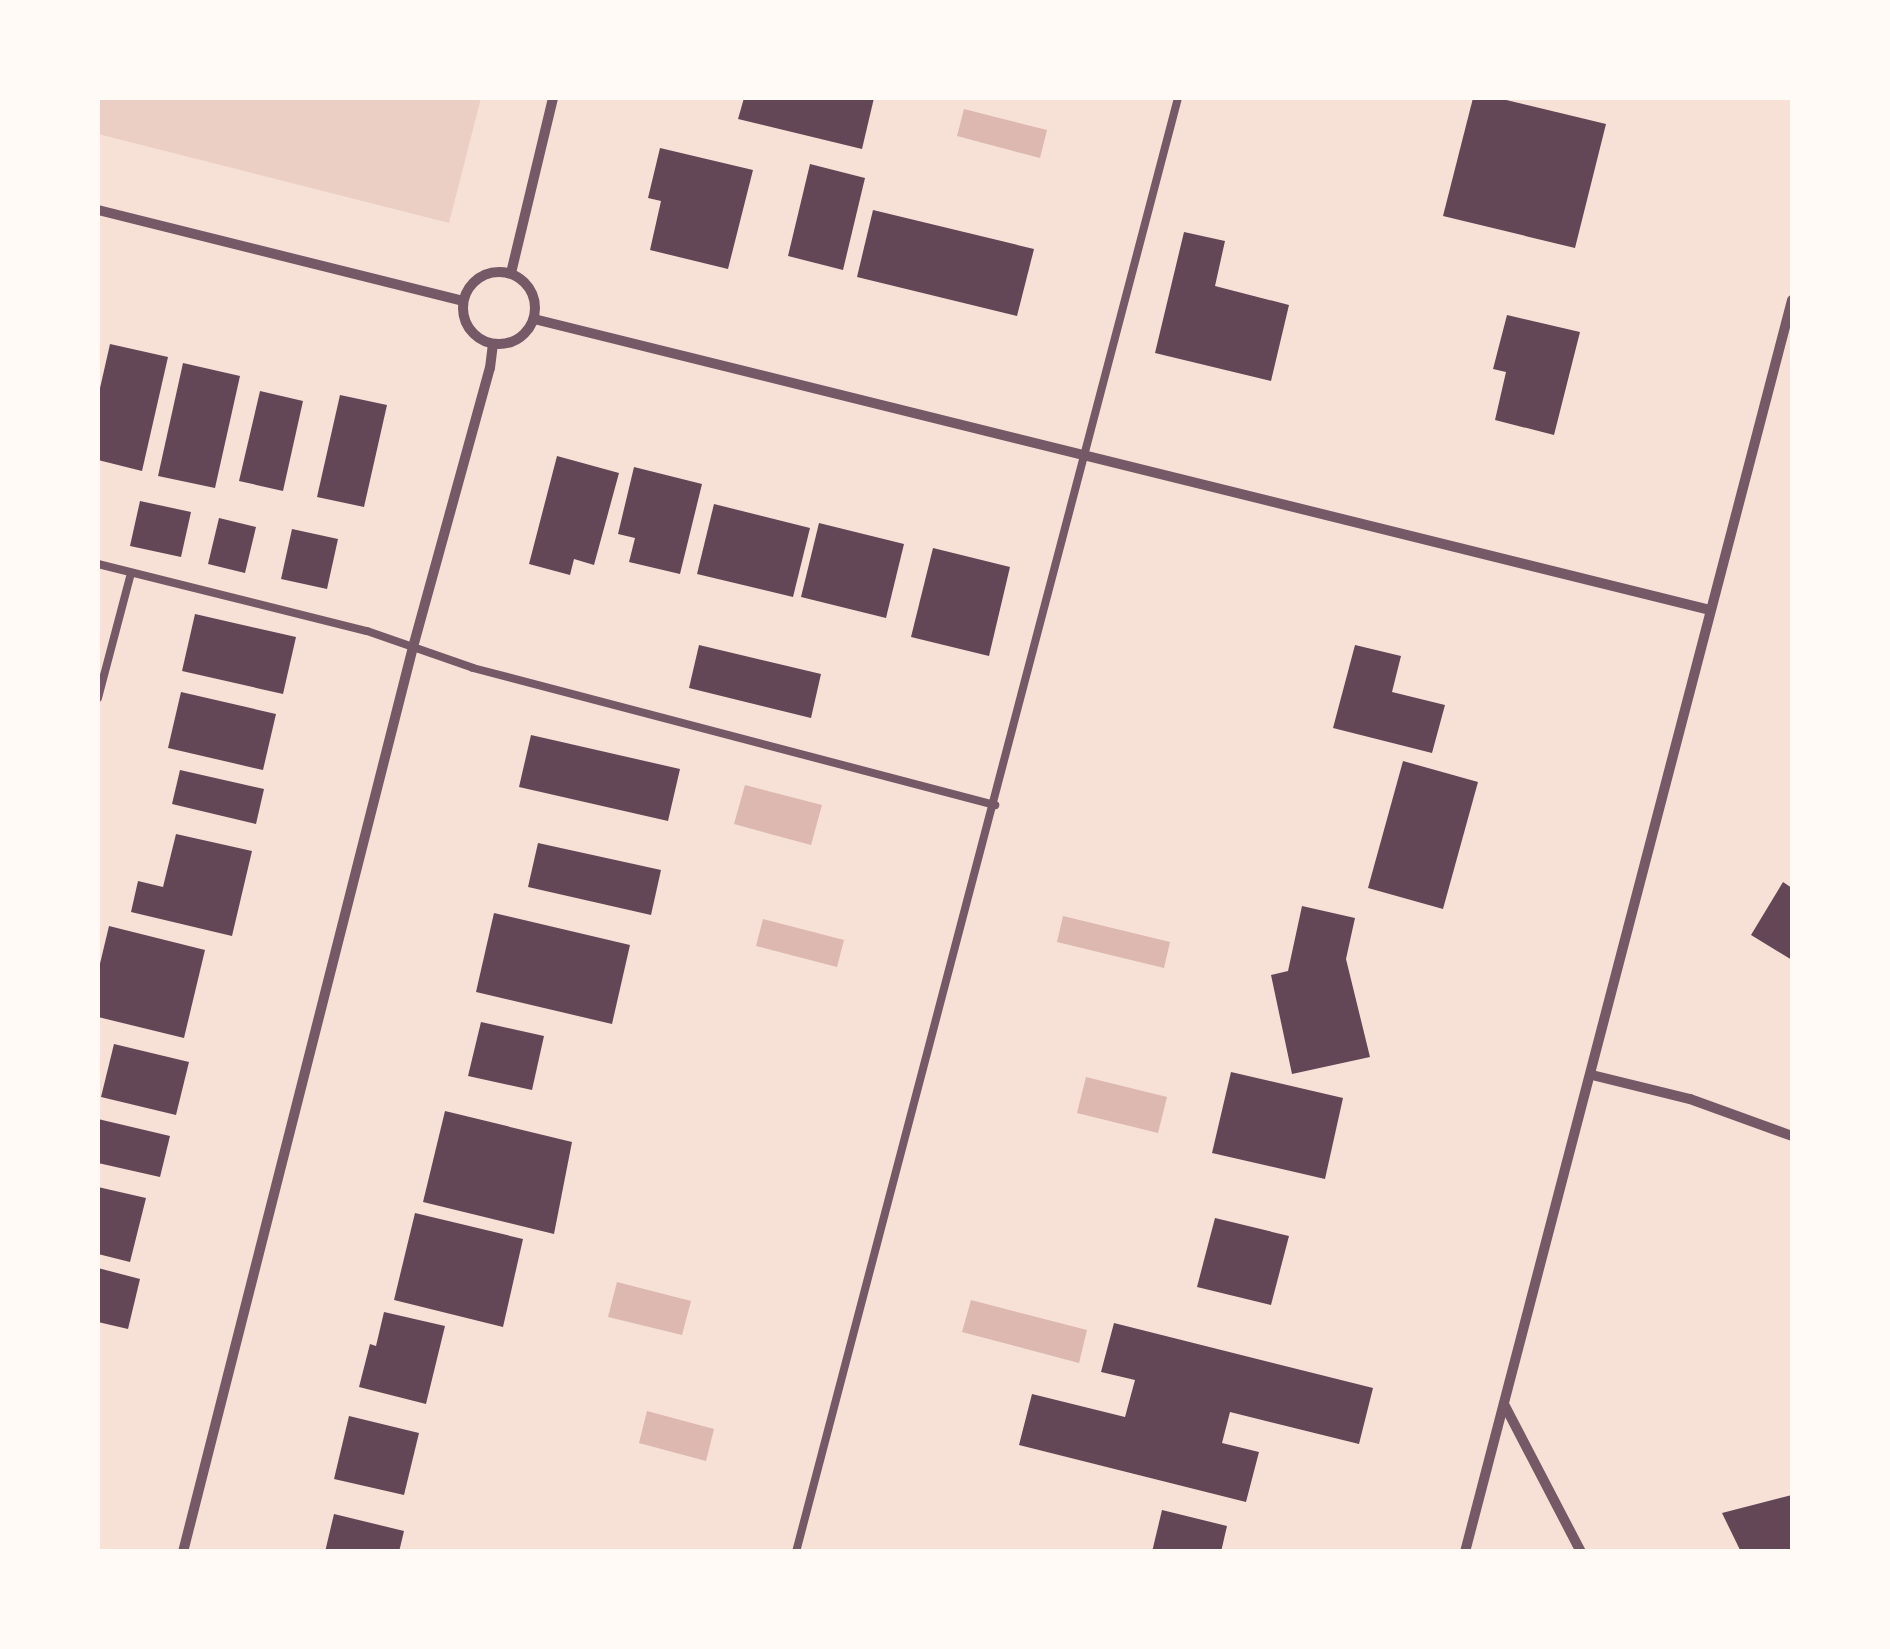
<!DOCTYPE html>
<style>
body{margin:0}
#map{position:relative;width:1890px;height:1649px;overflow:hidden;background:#f7e1d7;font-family:Montserrat,sans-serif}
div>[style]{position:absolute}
.green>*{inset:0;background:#ebcfc5}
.water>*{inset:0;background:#dcb8b0}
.building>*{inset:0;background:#644757}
.service>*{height:8px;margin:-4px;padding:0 4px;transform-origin:4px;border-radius:4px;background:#755966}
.minor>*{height:10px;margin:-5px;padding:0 5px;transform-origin:5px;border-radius:5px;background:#755966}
.minor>.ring{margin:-5px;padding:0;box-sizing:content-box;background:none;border:10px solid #755966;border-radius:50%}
span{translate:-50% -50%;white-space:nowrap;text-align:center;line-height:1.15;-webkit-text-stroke:9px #fffaf5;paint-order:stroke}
.frame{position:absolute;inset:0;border:100px solid #fffaf5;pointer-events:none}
</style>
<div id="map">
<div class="green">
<i style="clip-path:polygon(98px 98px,481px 98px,449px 223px,98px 134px)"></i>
</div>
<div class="water">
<i style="clip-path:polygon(964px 109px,1047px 130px,1040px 158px,957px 136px)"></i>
<i style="clip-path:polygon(745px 785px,822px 805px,811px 845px,734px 824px)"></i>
<i style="clip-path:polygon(1063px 916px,1170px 942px,1164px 968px,1057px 942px)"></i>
<i style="clip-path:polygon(763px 919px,844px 940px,837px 967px,756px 946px)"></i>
<i style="clip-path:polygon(1086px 1077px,1167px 1097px,1158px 1133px,1077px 1113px)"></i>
<i style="clip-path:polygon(617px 1282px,691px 1301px,682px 1335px,608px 1317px)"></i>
<i style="clip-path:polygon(971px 1300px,1087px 1330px,1079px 1363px,962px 1332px)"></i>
<i style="clip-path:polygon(647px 1411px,714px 1429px,706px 1461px,639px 1443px)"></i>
</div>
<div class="building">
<i style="clip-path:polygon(744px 98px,874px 98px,862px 149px,738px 119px)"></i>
<i style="clip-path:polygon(1473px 98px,1498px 98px,1606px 124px,1575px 248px,1443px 216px)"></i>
<i style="clip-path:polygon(660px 148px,753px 170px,728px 269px,650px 250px,661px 201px,648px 198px)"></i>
<i style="clip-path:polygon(810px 164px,865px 178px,843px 270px,788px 256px)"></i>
<i style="clip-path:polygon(873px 210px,1034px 249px,1017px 316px,857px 277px)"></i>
<i style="clip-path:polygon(1184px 232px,1225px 241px,1215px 286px,1289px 305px,1271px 381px,1155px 353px)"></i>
<i style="clip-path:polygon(1507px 315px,1580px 332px,1554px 435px,1495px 420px,1506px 372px,1493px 369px)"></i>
<i style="clip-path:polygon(110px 344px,168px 357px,142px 471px,98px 460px,98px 397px)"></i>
<i style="clip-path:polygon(183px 363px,240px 376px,215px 488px,158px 476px)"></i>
<i style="clip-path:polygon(260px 391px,303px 401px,283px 491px,239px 481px)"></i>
<i style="clip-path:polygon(340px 395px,387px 405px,364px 507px,317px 497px)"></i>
<i style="clip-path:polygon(557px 456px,619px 473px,594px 565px,574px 559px,570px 575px,529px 564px)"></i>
<i style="clip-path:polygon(634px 467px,702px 484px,680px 574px,629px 562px,635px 538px,618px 534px)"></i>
<i style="clip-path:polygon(140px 501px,191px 512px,181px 557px,130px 546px)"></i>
<i style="clip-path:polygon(714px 504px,810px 528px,793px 597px,697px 574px)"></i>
<i style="clip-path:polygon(219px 518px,256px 527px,245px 573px,208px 564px)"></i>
<i style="clip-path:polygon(819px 523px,904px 544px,886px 618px,801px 597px)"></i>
<i style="clip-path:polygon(292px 529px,338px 539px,327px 589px,281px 579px)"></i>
<i style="clip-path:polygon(933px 548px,1010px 567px,989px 656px,911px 637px)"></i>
<i style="clip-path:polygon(195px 614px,296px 637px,283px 694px,182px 671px)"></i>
<i style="clip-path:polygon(699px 645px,821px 674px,811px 718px,689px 688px)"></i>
<i style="clip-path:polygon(1355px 645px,1401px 656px,1392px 692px,1445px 705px,1432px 753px,1333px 728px)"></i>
<i style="clip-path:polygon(181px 692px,276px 714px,263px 770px,168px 748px)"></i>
<i style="clip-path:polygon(531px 735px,680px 769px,668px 821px,519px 787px)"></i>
<i style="clip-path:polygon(1403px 761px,1478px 782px,1443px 909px,1368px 888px)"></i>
<i style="clip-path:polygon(180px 770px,264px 789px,256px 824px,172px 804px)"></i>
<i style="clip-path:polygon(176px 834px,252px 851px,232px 936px,131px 912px,138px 881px,163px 887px)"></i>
<i style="clip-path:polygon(538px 843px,661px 870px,651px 915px,528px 887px)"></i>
<i style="clip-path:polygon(1783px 882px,1792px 888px,1792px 960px,1751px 935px)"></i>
<i style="clip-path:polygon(1302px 906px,1355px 918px,1346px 959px,1370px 1057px,1292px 1074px,1271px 975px,1288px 971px)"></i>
<i style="clip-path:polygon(494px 913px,630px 945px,612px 1024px,476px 992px)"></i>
<i style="clip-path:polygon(109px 926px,205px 950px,184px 1038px,98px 1017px,98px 972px)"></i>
<i style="clip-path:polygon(481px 1022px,544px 1036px,532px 1090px,468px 1076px)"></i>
<i style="clip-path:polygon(114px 1044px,189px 1062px,176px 1115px,101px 1097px)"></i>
<i style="clip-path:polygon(1231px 1072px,1343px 1098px,1325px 1179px,1212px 1153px)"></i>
<i style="clip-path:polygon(445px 1111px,572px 1142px,554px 1234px,423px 1202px)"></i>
<i style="clip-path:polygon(98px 1119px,170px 1136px,160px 1177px,98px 1163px)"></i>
<i style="clip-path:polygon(98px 1187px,146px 1198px,130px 1262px,98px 1254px)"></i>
<i style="clip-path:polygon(415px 1213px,523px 1239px,503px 1327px,394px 1300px)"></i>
<i style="clip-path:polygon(1215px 1218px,1289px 1236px,1271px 1305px,1197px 1287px)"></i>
<i style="clip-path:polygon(98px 1268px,140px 1279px,128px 1329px,98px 1322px)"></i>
<i style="clip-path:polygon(384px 1312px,445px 1326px,426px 1404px,359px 1387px,370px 1344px,376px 1346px)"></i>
<i style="clip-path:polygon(1114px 1323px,1373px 1388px,1359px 1444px,1230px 1412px,1222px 1443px,1259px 1452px,1246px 1502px,1019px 1445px,1032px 1394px,1125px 1417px,1135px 1380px,1101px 1372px)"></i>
<i style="clip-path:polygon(349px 1416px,419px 1433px,404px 1495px,334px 1479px)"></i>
<i style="clip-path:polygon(1792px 1495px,1792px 1552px,1741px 1552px,1722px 1513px)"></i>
<i style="clip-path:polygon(1162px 1510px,1227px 1526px,1221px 1552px,1152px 1552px)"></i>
<i style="clip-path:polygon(334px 1514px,404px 1531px,399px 1552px,325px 1552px)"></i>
</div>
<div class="service">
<i style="left:98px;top:564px;width:277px;rotate:14deg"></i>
<i style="left:367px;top:631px;width:112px;rotate:19.2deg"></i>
<i style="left:473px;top:668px;width:540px;rotate:14.71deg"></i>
<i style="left:98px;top:698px;width:129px;rotate:-75.2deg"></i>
<i style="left:796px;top:1552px;width:1503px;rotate:-75.28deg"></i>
</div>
<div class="minor">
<i style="left:98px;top:210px;width:376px;rotate:14deg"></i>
<i class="ring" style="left:463px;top:272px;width:62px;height:62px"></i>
<i style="left:511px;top:273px;width:180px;rotate:-76.5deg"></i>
<i style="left:534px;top:319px;width:1211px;rotate:13.9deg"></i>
<i style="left:1592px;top:1075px;width:101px;rotate:13.8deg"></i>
<i style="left:1690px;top:1099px;width:109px;rotate:19.9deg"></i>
<i style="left:1505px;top:1406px;width:165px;rotate:62.5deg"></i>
<i style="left:183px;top:1552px;width:934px;rotate:-75.74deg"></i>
<i style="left:413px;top:647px;width:289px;rotate:-74.6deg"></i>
<i style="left:490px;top:368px;width:24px;rotate:-83deg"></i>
<i style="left:1465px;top:1552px;width:1294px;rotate:-75.36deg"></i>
</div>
<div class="frame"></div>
</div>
